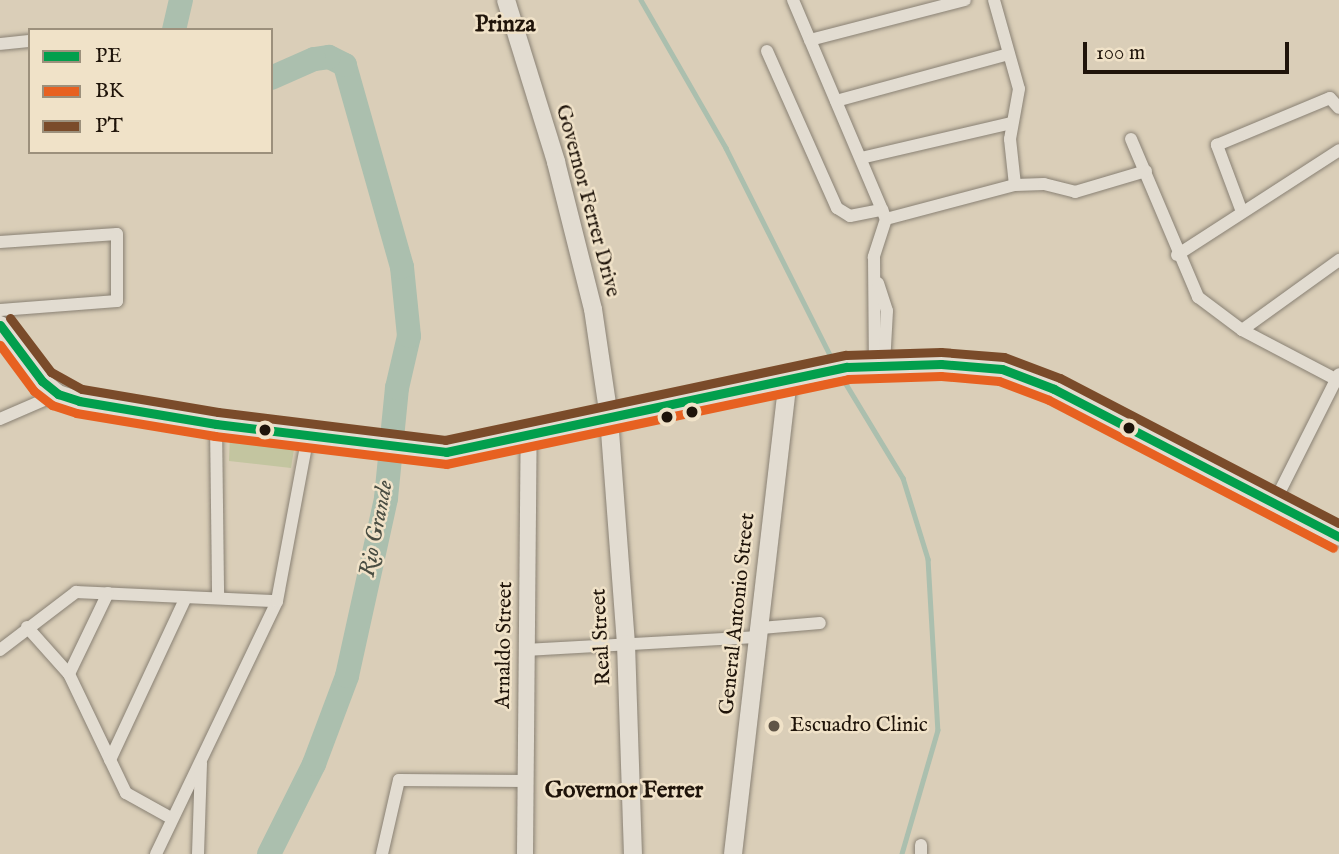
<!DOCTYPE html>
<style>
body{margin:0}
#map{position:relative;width:1339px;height:854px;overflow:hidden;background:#daceb8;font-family:"IM FELL English",serif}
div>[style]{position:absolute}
.green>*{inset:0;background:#c3c5a0}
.stream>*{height:4.5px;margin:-2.25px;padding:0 2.25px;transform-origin:2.25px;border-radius:2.25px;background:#abbfae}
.river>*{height:24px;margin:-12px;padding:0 12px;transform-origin:12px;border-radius:12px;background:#abbfae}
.roads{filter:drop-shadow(0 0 2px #898174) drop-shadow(0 0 2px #898174)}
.minor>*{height:12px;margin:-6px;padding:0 6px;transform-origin:6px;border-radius:6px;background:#e2dcd1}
.tertiary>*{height:16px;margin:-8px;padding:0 8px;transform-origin:8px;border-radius:8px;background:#e2dcd1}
.secondary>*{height:18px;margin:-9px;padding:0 9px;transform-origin:9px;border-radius:9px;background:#e2dcd1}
.bus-1>*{height:9px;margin:-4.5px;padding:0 4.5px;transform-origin:4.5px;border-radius:4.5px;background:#029f4d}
.bus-2>*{height:9px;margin:-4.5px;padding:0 4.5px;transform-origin:4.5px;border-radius:4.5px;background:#e76121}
.bus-3>*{height:9px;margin:-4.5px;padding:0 4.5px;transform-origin:4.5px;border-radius:4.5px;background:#7a4b2a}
.dots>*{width:19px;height:19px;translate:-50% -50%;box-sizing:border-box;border:4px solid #f0e2c8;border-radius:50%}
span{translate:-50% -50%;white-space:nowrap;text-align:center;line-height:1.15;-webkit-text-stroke:5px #f0e2c8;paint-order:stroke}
.street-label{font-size:21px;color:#1f140a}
.poi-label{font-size:21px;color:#1f140a}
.left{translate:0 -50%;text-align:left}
.neighbourhood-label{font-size:23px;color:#1f140a;font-weight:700}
.water-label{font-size:23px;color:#494d42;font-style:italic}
.legend{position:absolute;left:28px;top:28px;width:245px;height:126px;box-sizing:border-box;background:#f0e2c8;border:2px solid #9c907c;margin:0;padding:9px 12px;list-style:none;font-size:21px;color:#1f140a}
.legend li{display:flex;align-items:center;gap:14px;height:35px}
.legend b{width:35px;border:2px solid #9c907c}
.scale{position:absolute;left:1083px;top:42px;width:206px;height:32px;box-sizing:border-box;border:4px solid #1f140a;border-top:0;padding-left:9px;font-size:21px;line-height:24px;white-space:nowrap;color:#1f140a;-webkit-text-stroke:5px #f0e2c8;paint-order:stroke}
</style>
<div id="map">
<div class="green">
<i style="clip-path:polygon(230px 435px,295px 443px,291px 468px,229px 461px)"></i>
</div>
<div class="stream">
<i style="left:641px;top:0;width:171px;rotate:60.1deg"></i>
<i style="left:726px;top:148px;width:241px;rotate:63.3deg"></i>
<i style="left:840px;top:374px;width:122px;rotate:58.8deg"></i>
<i style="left:903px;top:478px;width:85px;rotate:72.8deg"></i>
<i style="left:928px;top:559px;width:171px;rotate:86.7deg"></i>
<i style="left:938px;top:730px;width:129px;rotate:106.2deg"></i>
</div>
<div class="river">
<i style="left:174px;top:30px;width:31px;rotate:-77deg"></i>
<i style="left:269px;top:854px;width:101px;rotate:-63.4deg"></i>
<i style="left:314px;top:764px;width:94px;rotate:-69.4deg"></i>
<i style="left:347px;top:676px;width:182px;rotate:-77.6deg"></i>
<i style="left:386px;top:498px;width:111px;rotate:-84.3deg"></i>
<i style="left:397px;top:388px;width:53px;rotate:-77deg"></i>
<i style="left:409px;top:336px;width:69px;rotate:-95.8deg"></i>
<i style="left:402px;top:267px;width:210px;rotate:-105.8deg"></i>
<i style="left:345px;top:65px;width:18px;rotate:-153deg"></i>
<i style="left:329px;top:57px;width:15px;rotate:172deg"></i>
<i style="left:314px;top:59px;width:47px;rotate:156.2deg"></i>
</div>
<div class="roads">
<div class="minor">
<i style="left:793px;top:0;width:238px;rotate:67deg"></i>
<i style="left:886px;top:219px;width:40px;rotate:108deg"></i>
<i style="left:874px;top:257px;width:107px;rotate:89.5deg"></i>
<i style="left:994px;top:0;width:92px;rotate:74.3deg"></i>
<i style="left:1019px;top:89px;width:51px;rotate:100.2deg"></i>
<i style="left:1010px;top:139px;width:46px;rotate:83.8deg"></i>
<i style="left:810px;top:40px;width:160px;rotate:-14.5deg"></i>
<i style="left:0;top:44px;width:30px;rotate:-6deg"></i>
<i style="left:767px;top:51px;width:172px;rotate:66deg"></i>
<i style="left:837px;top:208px;width:15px;rotate:32deg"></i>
<i style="left:850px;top:216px;width:33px;rotate:-11deg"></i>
<i style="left:836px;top:101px;width:179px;rotate:-15.2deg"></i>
<i style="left:1131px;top:139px;width:172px;rotate:67deg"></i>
<i style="left:1198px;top:297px;width:55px;rotate:36.9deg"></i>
<i style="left:1242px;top:330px;width:110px;rotate:27.7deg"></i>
<i style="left:861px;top:158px;width:155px;rotate:-13.1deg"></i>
<i style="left:1242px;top:212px;width:72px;rotate:-110.5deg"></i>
<i style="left:1217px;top:145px;width:122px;rotate:-22.6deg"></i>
<i style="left:1330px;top:98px;width:13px;rotate:48deg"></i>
<i style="left:886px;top:219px;width:133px;rotate:-14.8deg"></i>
<i style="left:1015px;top:185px;width:29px;rotate:-2deg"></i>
<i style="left:1044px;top:184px;width:32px;rotate:14deg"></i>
<i style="left:1075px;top:192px;width:74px;rotate:-16.5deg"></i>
<i style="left:0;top:242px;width:117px;rotate:-3.9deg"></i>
<i style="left:117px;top:234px;width:67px;rotate:90deg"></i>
<i style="left:117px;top:301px;width:117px;rotate:175.6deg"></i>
<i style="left:1177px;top:255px;width:193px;rotate:-32.9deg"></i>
<i style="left:878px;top:283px;width:29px;rotate:72deg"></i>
<i style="left:887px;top:311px;width:53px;rotate:93.2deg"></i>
<i style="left:1242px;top:330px;width:120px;rotate:-35.8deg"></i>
<i style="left:0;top:419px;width:63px;rotate:-23.3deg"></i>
<i style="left:216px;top:424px;width:174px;rotate:89.3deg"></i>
<i style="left:1274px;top:503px;width:144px;rotate:-63.3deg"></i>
<i style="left:27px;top:627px;width:63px;rotate:48.2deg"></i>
<i style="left:69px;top:674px;width:132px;rotate:64.4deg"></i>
<i style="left:126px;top:793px;width:51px;rotate:29.1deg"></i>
<i style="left:761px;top:628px;width:59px;rotate:-4.8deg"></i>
<i style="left:0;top:650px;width:96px;rotate:-37.3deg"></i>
<i style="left:76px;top:592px;width:201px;rotate:2.6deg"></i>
<i style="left:525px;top:650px;width:235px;rotate:-3.2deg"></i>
<i style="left:69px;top:674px;width:90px;rotate:-64.3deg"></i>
<i style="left:110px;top:760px;width:178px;rotate:-65deg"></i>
<i style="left:921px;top:845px;width:9px;rotate:90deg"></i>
<i style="left:156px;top:854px;width:280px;rotate:-64.4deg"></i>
<i style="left:277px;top:601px;width:169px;rotate:-79.4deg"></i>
<i style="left:198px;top:854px;width:91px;rotate:-88.1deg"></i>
<i style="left:382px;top:854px;width:76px;rotate:-77.1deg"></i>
<i style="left:399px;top:780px;width:126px;rotate:0.5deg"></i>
</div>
<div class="tertiary">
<i style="left:525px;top:854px;width:418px;rotate:-89.5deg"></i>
</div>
<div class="secondary">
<i style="left:506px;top:0;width:170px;rotate:72.8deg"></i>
<i style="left:556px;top:162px;width:152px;rotate:75.9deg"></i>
<i style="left:593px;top:309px;width:110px;rotate:81.6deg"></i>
<i style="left:609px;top:418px;width:227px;rotate:85.7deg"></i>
<i style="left:626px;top:644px;width:210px;rotate:88.1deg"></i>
<i style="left:0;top:325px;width:70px;rotate:53.1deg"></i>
<i style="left:42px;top:381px;width:21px;rotate:39deg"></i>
<i style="left:58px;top:394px;width:22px;rotate:18deg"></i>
<i style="left:79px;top:401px;width:139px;rotate:9.5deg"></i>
<i style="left:216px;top:424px;width:232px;rotate:6.9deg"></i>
<i style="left:446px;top:452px;width:410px;rotate:-12deg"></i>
<i style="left:847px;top:367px;width:94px;rotate:-1.8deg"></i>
<i style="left:941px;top:364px;width:61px;rotate:4.7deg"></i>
<i style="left:1002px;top:369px;width:56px;rotate:21deg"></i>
<i style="left:1054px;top:389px;width:321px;rotate:27.4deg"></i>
<i style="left:733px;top:854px;width:478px;rotate:-83.4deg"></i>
</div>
</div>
<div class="bus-1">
<i style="left:0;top:325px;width:70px;rotate:53.1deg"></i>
<i style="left:42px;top:381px;width:21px;rotate:39deg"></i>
<i style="left:58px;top:394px;width:22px;rotate:18deg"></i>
<i style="left:79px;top:401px;width:139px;rotate:9.5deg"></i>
<i style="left:216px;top:424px;width:232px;rotate:6.9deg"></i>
<i style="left:446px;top:452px;width:410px;rotate:-12deg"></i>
<i style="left:847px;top:367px;width:94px;rotate:-1.8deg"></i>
<i style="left:941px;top:364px;width:61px;rotate:4.7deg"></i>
<i style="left:1002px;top:369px;width:56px;rotate:21deg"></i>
<i style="left:1054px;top:389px;width:321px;rotate:27.4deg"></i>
</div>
<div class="bus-2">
<i style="left:0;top:345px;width:57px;rotate:53.5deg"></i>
<i style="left:34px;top:391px;width:23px;rotate:38deg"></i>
<i style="left:52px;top:405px;width:25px;rotate:18deg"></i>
<i style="left:76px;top:413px;width:141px;rotate:9.4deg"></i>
<i style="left:215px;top:436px;width:233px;rotate:6.9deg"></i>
<i style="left:446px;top:464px;width:411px;rotate:-11.9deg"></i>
<i style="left:848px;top:379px;width:93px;rotate:-1.8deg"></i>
<i style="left:941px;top:376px;width:58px;rotate:4.9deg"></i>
<i style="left:999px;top:381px;width:53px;rotate:20.8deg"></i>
<i style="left:1049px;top:400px;width:320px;rotate:27.5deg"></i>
</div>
<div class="bus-3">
<i style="left:10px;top:318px;width:68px;rotate:52.8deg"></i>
<i style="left:51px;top:372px;width:35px;rotate:29deg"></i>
<i style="left:82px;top:389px;width:138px;rotate:9.6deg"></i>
<i style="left:218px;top:412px;width:229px;rotate:7deg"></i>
<i style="left:445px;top:440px;width:410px;rotate:-12deg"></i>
<i style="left:846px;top:355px;width:95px;rotate:-1.8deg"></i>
<i style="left:941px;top:352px;width:63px;rotate:4.5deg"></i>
<i style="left:1004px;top:357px;width:60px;rotate:20.6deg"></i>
<i style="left:1060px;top:378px;width:314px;rotate:27.5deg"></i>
</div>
<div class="dots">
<i style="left:692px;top:412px;background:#1f140a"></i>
<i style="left:667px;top:417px;background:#1f140a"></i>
<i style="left:1129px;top:428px;background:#1f140a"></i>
<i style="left:265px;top:430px;background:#1f140a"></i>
<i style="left:774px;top:726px;background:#605547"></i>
</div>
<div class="street-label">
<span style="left:587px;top:201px;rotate:75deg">Governor Ferrer Drive</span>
<span style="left:738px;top:614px;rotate:-84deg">General Antonio Street</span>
<span style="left:602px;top:637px;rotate:-93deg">Real Street</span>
<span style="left:505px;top:645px;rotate:-89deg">Arnaldo Street</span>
</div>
<div class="poi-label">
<span class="left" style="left:790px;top:726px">Escuadro Clinic</span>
</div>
<div class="neighbourhood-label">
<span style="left:505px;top:25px">Prinza</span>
<span style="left:624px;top:791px">Governor Ferrer</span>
</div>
<div class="water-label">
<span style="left:377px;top:529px;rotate:-79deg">Rio Grande</span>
</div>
<ul class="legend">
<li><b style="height:9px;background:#029f4d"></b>PE</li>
<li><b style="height:9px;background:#e76121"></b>BK</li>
<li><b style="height:9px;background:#7a4b2a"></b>PT</li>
</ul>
<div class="scale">100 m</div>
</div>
